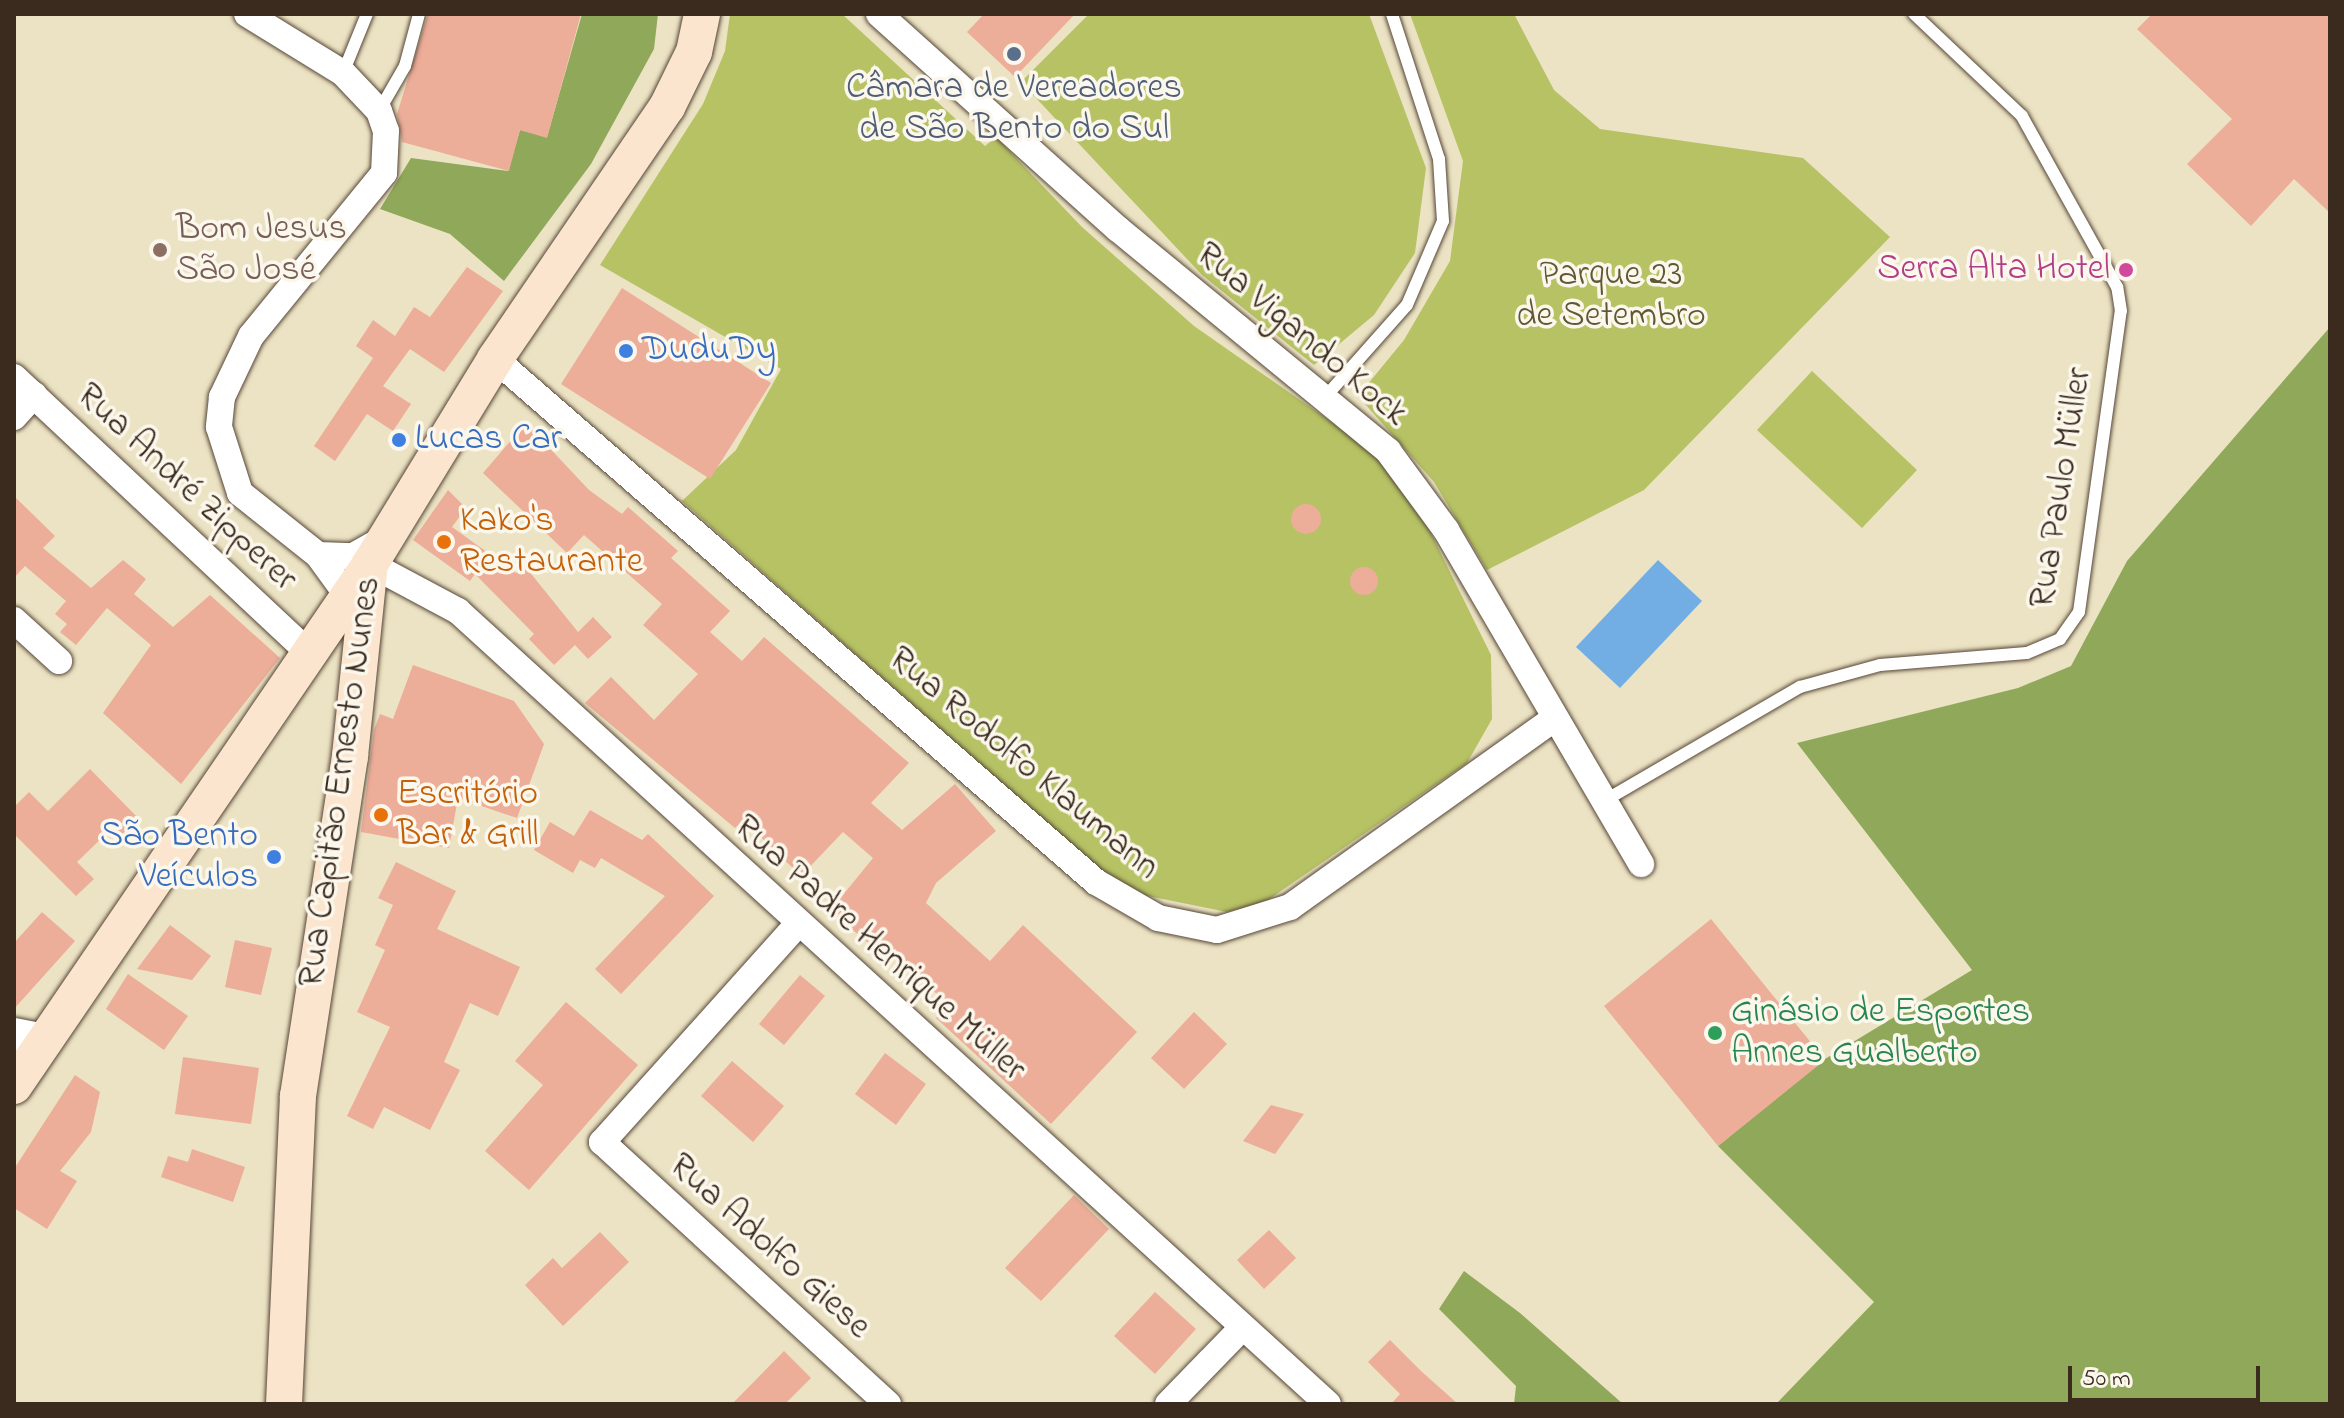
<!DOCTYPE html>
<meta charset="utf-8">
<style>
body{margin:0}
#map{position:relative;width:2344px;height:1418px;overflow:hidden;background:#ece3c4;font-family:"Indie Flower",sans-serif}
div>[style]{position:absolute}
.green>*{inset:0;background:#b6c264}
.forest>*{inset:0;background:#90a85a}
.water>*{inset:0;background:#72aee3}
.building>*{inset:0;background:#ecad99}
.round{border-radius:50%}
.roads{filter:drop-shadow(0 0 2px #564637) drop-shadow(0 0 2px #564637)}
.service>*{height:12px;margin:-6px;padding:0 6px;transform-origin:6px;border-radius:6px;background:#fff}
.minor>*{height:26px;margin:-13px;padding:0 13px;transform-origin:13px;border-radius:13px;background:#fff}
.tertiary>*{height:32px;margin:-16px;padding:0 16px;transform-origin:16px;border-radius:16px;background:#fff}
.secondary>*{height:36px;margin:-18px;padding:0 18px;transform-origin:18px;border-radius:18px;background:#fbe5cf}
.dots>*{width:22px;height:22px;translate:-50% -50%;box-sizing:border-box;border:4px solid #fbf7ec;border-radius:50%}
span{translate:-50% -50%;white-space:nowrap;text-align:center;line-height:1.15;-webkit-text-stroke:7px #fbf7ec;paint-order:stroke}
.service-label{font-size:36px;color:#4e5e75}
.education-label{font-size:36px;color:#785e54}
.left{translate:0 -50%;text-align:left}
.hotel-label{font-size:36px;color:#b23c85}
.right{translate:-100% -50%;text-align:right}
.park-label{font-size:36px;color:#605833}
.street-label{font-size:36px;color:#3b2a1e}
.shop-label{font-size:36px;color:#366cbe}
.food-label{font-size:36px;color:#c56008}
.leisure-label{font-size:36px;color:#27864d}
.frame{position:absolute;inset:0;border:16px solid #3b2a1e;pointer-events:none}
.scale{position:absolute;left:2068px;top:1366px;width:192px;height:36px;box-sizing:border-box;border:4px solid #3b2a1e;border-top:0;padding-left:10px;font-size:24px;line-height:28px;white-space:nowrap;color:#3b2a1e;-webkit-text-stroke:6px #fbf7ec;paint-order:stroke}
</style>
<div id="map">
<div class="green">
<i style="clip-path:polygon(730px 14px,842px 14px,985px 146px,996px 137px,1082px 227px,1194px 326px,1386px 460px,1418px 507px,1491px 655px,1492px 719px,1467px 763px,1265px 902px,1227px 912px,1138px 894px,1104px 873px,682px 501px,736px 450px,781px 369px,600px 265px,703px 104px,725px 51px)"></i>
<i style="clip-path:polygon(1089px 14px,1369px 14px,1426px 168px,1415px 253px,1374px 315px,1314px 365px,1202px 275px,1021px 82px)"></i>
<i style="clip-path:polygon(1410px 14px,1514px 14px,1554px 90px,1600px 129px,1803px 158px,1890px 237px,1644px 490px,1487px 570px,1434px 482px,1358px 396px,1404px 340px,1450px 261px,1463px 161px)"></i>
<i style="clip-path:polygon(1812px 371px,1917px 470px,1862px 528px,1757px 430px)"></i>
</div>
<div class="forest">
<i style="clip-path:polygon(582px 14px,658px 14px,654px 49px,591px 164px,504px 281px,450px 234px,380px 209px,411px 158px,508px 171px,520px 130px,547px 137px)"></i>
<i style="clip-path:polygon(2330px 327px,2330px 1404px,1776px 1404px,1874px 1302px,1718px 1146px,1825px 1059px,1972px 970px,1797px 743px,2018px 688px,2071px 666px,2127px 561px)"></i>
<i style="clip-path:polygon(1464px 1271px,1520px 1313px,1623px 1404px,1514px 1404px,1516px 1386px,1439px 1309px)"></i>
</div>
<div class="water">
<i style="clip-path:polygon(1658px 560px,1702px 601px,1620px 688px,1576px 647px)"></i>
</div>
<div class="building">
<i style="clip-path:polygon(428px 14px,581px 14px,547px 138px,520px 130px,509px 171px,402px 142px,397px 114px)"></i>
<i style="clip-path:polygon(984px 14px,1075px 14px,1015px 77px,967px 32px)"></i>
<i style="clip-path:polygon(2152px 14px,2330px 14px,2330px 213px,2294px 179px,2251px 226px,2187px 164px,2232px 119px,2137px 29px)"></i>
<i style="clip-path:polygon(467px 267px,503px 291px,444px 372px,410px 349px,383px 386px,411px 404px,393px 431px,367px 414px,335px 461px,314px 446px,373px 358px,356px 346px,373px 320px,395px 336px,414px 307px,430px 317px)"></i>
<i style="clip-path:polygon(622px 288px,771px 383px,710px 479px,561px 384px)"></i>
<i style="clip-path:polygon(526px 423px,589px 490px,622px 514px,628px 507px,678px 551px,671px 558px,730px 611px,710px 632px,742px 661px,764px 637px,909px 763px,871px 803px,902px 830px,955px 784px,996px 831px,936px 883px,926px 903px,990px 961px,1023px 925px,1137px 1032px,1051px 1124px,936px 1018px,949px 1005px,884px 946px,879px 952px,830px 911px,873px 858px,843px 832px,801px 876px,743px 820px,735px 828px,585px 703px,611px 677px,654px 720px,698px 674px,643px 625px,662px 604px,584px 535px,567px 553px,483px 473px)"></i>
<i style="clip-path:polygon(448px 490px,466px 508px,452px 527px,516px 573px,524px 565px,578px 632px,593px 617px,612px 637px,588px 659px,575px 645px,554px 665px,529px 639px,534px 634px,475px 574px,470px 581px,413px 540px)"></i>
<i style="clip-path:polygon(14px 496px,55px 536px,43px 548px,91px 588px,123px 560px,146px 579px,134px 594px,173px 627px,210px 595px,280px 658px,181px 784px,103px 713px,151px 645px,107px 608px,76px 645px,60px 632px,67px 624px,55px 614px,66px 601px,25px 566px,14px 578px)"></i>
<i class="round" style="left:1291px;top:504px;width:30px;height:30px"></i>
<i class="round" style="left:1350px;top:567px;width:28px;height:28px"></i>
<i style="clip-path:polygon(413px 665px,514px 701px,544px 744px,517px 818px,458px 798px,449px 848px,361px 832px,374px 730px,380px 714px,393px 719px)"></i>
<i style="clip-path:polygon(90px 769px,140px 820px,119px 840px,109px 831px,77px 862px,94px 879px,76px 896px,14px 834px,14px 807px,29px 792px,48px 811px)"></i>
<i style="clip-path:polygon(590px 810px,642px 840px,648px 834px,714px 896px,621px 994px,595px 969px,665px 896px,601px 858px,595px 868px,580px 860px,573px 873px,534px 850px,550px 822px,574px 836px)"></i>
<i style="clip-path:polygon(396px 862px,456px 891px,437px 929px,520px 967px,498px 1016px,470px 1003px,444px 1062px,460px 1070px,430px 1130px,384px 1107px,373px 1129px,347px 1116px,390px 1027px,357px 1012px,385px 950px,375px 945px,393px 905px,378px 898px)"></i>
<i style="clip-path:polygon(42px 912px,75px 941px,14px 1009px,14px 943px)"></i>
<i style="clip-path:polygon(1711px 919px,1825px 1060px,1718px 1146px,1604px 1006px)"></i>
<i style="clip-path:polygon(170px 925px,211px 956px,192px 980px,137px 969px)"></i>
<i style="clip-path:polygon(235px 940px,272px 948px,261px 995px,225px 987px)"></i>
<i style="clip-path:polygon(128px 974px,188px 1016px,164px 1050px,106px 1009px)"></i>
<i style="clip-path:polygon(800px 975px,825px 996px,784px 1045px,759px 1024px)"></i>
<i style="clip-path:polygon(566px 1002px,638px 1065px,529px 1190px,485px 1151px,543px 1085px,515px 1061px)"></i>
<i style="clip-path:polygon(1194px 1012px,1227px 1044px,1184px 1089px,1151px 1058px)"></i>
<i style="clip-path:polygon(885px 1053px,926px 1084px,896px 1125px,855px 1094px)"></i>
<i style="clip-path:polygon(183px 1057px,259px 1068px,251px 1124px,175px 1114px)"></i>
<i style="clip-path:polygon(732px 1061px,784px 1106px,753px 1142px,701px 1096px)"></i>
<i style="clip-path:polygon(75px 1075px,100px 1092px,91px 1132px,60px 1171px,77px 1181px,47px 1229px,14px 1208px,14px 1169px)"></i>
<i style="clip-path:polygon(1271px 1105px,1304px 1114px,1275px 1154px,1243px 1141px)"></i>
<i style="clip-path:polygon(192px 1149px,245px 1167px,233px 1202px,161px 1177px,168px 1156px,188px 1162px)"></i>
<i style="clip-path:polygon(1074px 1195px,1109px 1229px,1041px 1301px,1005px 1268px)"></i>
<i style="clip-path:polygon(1269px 1230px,1296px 1258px,1264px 1289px,1237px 1260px)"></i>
<i style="clip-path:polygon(600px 1232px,629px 1262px,563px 1326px,525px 1285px,553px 1258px,562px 1268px)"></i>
<i style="clip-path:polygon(1155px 1292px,1196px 1329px,1155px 1374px,1114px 1336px)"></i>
<i style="clip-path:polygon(1390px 1340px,1421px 1371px,1458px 1404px,1391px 1404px,1400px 1394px,1368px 1362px)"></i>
<i style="clip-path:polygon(784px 1351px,811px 1378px,785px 1404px,732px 1404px)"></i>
</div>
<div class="roads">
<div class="service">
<i style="left:343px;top:73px;width:64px;rotate:-67.9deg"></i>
<i style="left:379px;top:111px;width:52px;rotate:-60deg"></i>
<i style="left:405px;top:66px;width:54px;rotate:-74.9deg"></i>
<i style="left:1327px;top:395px;width:120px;rotate:-48.4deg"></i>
<i style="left:1407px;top:305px;width:91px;rotate:-66.8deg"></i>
<i style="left:1443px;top:221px;width:62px;rotate:-93.7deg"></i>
<i style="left:1439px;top:159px;width:152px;rotate:-108deg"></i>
<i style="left:1604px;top:801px;width:227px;rotate:-30.2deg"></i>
<i style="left:1800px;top:687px;width:83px;rotate:-15.4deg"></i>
<i style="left:1880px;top:665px;width:147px;rotate:-4.7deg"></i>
<i style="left:2027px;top:653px;width:36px;rotate:-23deg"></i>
<i style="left:2060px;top:639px;width:33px;rotate:-55deg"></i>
<i style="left:2079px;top:612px;width:304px;rotate:-82.1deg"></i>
<i style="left:2121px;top:311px;width:24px;rotate:-99deg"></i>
<i style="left:2117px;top:287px;width:196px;rotate:-119.1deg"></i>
<i style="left:2022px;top:116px;width:149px;rotate:-136.6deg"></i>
</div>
<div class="minor">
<i style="left:247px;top:14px;width:113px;rotate:31.6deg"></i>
<i style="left:343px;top:73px;width:52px;rotate:46.5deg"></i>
<i style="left:379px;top:111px;width:21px;rotate:71deg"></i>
<i style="left:386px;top:131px;width:42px;rotate:92.7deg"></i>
<i style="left:384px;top:173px;width:210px;rotate:129.2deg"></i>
<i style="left:251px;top:336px;width:68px;rotate:115.4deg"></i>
<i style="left:222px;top:397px;width:30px;rotate:96deg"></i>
<i style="left:219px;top:427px;width:69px;rotate:72.3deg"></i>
<i style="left:240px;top:493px;width:100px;rotate:38.5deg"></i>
<i style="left:318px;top:555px;width:68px;rotate:54deg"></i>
<i style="left:879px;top:14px;width:321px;rotate:42deg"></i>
<i style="left:1118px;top:229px;width:350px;rotate:39.4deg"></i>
<i style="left:1388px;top:451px;width:98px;rotate:53.7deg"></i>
<i style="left:1446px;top:530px;width:387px;rotate:59.7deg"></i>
<i style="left:495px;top:359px;width:797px;rotate:41.03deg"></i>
<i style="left:1096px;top:882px;width:72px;rotate:30.1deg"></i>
<i style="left:1158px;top:918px;width:60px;rotate:11.5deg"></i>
<i style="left:1217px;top:930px;width:77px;rotate:-17.5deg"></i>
<i style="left:1290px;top:907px;width:324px;rotate:-35.5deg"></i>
<i style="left:14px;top:377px;width:403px;rotate:43.1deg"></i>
<i style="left:14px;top:417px;width:30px;rotate:-48deg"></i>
<i style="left:318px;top:555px;width:35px;rotate:2deg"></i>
<i style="left:353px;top:556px;width:31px;rotate:-29deg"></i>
<i style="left:370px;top:564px;width:100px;rotate:28.1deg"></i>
<i style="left:458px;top:611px;width:1177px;rotate:42.35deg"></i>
<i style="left:14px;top:620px;width:61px;rotate:42.3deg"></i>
<i style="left:797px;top:925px;width:292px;rotate:131.9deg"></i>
<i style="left:602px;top:1142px;width:388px;rotate:42.5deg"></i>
<i style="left:1168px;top:1404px;width:107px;rotate:-45.8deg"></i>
</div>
<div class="tertiary">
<i style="left:14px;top:1034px;width:31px;rotate:11deg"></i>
</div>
<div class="secondary">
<i style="left:14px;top:1086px;width:630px;rotate:-55.68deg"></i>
<i style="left:284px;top:1404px;width:308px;rotate:-87.4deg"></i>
<i style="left:298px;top:1096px;width:344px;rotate:-81.3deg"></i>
<i style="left:350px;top:756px;width:193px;rotate:-84.1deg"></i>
<i style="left:370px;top:564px;width:240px;rotate:-58.6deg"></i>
<i style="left:495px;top:359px;width:305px;rotate:-55.7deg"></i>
<i style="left:667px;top:107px;width:61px;rotate:-63.9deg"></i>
<i style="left:694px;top:52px;width:39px;rotate:-78deg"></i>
</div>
</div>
<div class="dots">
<i style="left:1014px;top:54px;background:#5c6f8a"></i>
<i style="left:160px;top:250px;background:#8d6e63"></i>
<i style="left:2126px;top:270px;background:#d1479c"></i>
<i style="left:626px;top:351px;background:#3f7fe0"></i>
<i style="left:399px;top:440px;background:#3f7fe0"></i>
<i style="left:444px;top:542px;background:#e8710a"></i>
<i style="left:381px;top:815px;background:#e8710a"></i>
<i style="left:274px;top:857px;background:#3f7fe0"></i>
<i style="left:1715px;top:1033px;background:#2e9e5b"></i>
</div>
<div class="service-label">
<span style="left:1014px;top:109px">Câmara de Vereadores<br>de São Bento do Sul</span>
</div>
<div class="education-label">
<span class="left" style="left:176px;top:250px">Bom Jesus<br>São José</span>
</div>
<div class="hotel-label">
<span class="right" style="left:2110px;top:270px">Serra Alta Hotel</span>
</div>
<div class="park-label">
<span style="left:1611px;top:296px">Parque 23<br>de Setembro</span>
</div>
<div class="street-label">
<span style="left:1301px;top:335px;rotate:40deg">Rua Vigando Kock</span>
<span style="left:186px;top:488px;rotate:43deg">Rua André Zipperer</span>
<span style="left:2062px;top:488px;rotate:-81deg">Rua Paulo Müller</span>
<span style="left:1023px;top:764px;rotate:40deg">Rua Rodolfo Klaumann</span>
<span style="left:341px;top:782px;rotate:-82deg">Rua Capitão Ernesto Nunes</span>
<span style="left:879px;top:949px;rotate:42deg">Rua Padre Henrique Müller</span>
<span style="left:769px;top:1247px;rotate:42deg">Rua Adolfo Giese</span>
</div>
<div class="shop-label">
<span class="left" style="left:642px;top:351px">DuduDy</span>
<span class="left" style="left:415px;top:440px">Lucas Car</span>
<span class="right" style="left:258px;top:857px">São Bento<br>Veículos</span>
</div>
<div class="food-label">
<span class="left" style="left:460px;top:542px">Kako's<br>Restaurante</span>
<span class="left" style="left:397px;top:815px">Escritório<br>Bar &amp; Grill</span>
</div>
<div class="leisure-label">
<span class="left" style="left:1731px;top:1033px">Ginásio de Esportes<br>Annes Gualberto</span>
</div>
<div class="frame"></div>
<div class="scale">50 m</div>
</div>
